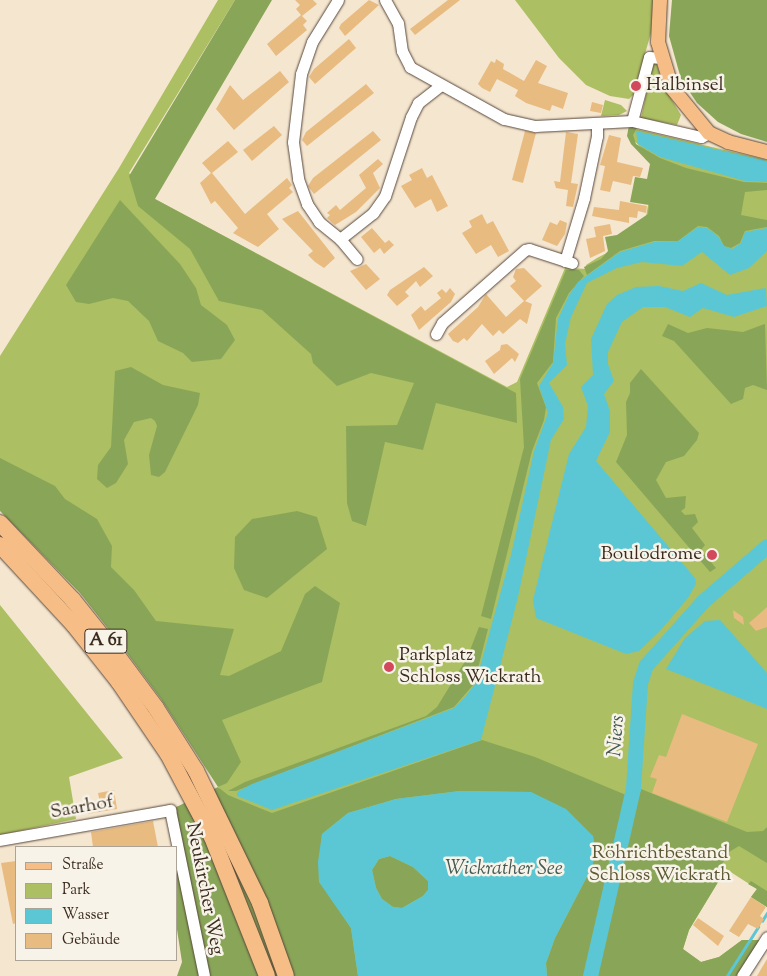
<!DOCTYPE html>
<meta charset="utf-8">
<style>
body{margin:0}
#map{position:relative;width:767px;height:976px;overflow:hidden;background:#f5e6d0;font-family:"Sorts Mill Goudy",serif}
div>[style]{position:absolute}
.green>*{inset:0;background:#acbf62}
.forest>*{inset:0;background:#89a658}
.water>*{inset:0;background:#5bc7d4}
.stream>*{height:2.5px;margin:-1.25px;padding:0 1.25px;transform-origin:1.25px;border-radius:1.25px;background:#5bc7d4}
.river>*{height:15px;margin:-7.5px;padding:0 7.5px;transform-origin:7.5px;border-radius:7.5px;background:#5bc7d4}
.building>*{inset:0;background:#e8bb81}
.roads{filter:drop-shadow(0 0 1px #574639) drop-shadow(0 0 1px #574639)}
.minor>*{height:11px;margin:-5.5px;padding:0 5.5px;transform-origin:5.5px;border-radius:5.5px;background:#fff}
.major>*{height:14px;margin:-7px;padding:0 7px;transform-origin:7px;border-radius:7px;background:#f6be86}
.highway>*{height:16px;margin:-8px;padding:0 8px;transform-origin:8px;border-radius:8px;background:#f6be86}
.dots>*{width:14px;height:14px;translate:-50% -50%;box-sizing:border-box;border:2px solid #f7f3e8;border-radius:50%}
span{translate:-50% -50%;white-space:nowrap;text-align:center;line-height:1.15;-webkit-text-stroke:5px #f7f3e8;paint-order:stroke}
.shield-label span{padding:1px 4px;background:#f7f3e8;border:1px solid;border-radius:4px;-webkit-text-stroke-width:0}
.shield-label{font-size:18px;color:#3b2a1e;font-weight:700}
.poi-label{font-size:19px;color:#3b2a1e}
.left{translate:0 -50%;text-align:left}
.right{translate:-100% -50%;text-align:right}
.street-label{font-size:19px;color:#3b2a1e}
.park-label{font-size:19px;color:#5d5732}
.water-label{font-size:20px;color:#455955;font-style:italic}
.legend{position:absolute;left:15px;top:846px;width:162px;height:115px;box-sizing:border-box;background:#f7f3e8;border:1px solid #aca397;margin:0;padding:6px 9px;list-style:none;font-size:15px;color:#3b2a1e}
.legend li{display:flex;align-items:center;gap:10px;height:25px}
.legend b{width:25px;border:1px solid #aca397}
</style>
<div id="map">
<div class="green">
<i style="clip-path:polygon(218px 0,235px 0,129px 173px,155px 199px,507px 387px,517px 382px,565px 268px,587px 269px,586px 265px,597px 258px,643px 234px,650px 194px,686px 190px,630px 137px,631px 128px,767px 160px,767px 907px,751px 897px,757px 889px,726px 869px,689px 930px,683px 949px,701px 962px,719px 957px,742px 940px,737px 976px,303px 976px,231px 808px,165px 696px,60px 562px,0 502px,0 356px,119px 168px)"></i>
<i style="clip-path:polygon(515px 0,655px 0,651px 33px,633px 95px,629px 99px,610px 96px,586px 85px,559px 58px)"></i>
<i style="clip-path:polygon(653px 62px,656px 62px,664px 87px,681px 115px,677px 125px,641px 118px)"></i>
<i style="clip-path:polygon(605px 100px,621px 105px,627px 111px,619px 115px,601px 116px)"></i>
<i style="clip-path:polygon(0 605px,123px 758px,69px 777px,76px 819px,0 835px)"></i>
</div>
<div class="forest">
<i style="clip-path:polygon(235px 0,272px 0,155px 199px,516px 393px,517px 423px,436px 403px,423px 450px,385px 442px,366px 526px,352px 521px,347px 503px,346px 426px,397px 425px,414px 383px,371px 373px,337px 386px,313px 363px,311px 354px,262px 310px,219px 301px,190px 249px,138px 206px,129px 176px)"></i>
<i style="clip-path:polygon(672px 0,767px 0,767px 142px,741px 134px,718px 122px,697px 103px,681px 79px,669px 36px)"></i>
<i style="clip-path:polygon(629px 125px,638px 126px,633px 135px,636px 144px,660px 158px,686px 168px,744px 182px,767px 183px,767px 190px,745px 192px,741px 215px,767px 220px,767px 227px,745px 231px,740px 243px,731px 248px,724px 246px,719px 236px,707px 227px,698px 226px,678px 241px,654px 241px,620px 251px,587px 275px,584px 267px,601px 259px,608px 251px,605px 237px,617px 235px,648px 214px,649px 205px,630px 202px,635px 177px,647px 179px,650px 164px,631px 144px,627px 136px)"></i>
<i style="clip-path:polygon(120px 200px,180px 264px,196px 288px,201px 305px,227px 325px,235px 340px,221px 359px,192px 362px,183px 353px,158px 341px,149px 321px,128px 301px,113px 298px,89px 304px,76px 302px,66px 285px)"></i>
<i style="clip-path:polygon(566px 270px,579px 270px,584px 276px,569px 293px,556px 318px,553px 362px,537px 383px,546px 407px,544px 420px,532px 451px,491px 619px,481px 616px,524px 447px,520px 379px)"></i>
<i style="clip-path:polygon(668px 324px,688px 333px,707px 328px,743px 332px,765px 324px,767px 390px,753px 385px,745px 388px,743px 399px,731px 404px,674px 341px,662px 336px)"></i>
<i style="clip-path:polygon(131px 367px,163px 385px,200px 393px,198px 405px,165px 472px,159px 477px,151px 475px,149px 455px,157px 426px,155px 421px,151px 418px,134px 422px,124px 440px,128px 464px,116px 483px,107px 488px,97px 479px,98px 465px,111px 447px,115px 371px)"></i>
<i style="clip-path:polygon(641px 369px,699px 433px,697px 440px,684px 456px,666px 462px,656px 480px,666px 498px,686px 496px,685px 508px,681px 511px,685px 515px,695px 514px,698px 522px,692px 528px,705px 545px,701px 550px,716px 568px,710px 572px,616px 462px,627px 435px,626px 402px,630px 393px,630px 383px)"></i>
<i style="clip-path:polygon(0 458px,55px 486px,65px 499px,97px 519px,112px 546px,111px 567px,134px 590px,156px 621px,234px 629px,220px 675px,229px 676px,281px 651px,305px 594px,315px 586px,340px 603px,322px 682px,222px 720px,241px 762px,227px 783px,218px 787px,228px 795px,272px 813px,482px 740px,535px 757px,638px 800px,641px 789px,747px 832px,763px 831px,767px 827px,767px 863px,739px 846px,729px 852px,721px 866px,726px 869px,689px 930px,683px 949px,701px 962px,719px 957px,742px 940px,760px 940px,737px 976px,547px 976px,546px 963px,555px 938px,592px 867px,531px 792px,460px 791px,396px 799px,348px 813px,322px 834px,319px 881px,351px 928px,358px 976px,177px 976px,182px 962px,176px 923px,176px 856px,170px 810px,218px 787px,161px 699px,121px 645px,80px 593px,0 511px)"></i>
<i style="clip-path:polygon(297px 511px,317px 517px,327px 549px,267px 598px,244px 590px,234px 568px,235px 537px,252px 519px)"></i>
<i style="clip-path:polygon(479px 627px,488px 629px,474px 684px,454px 707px,236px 791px,228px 791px,245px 782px,426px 716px,437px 707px,467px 658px)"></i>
<i style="clip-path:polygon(390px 856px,413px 867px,428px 881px,428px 890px,423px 896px,402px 908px,393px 907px,382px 899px,376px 888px,372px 870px,379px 859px)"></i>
<i style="clip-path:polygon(751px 881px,767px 891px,767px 907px,751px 897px,757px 889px,748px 884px)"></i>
</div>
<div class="water">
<i style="clip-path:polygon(636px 131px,767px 161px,767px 182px,745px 181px,660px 157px,638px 144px)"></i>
<i style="clip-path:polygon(698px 227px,707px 228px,718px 236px,724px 246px,732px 249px,741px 243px,745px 232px,767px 228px,767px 251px,749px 268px,730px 275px,702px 252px,682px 266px,642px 262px,617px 268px,587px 283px,571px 317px,565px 344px,567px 365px,549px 383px,563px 407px,564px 419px,551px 440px,518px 597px,481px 740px,272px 810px,237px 796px,237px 792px,252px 784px,454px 708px,465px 697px,475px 684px,481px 663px,511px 555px,534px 451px,548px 413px,539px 386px,553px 363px,558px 319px,569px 295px,578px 282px,620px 252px,654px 242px,678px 241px)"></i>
<i style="clip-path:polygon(701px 283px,727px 295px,766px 288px,767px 306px,734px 317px,703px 308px,690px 317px,665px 307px,643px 307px,622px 322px,608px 352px,608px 364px,614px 381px,604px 394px,610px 411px,610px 432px,596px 461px,695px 578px,696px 584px,688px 598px,660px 631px,639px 651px,626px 654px,536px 618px,533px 600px,569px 454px,586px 427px,588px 406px,581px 387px,593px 375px,591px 339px,607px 304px,617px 295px,636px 287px,659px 286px,683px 291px)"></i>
<i style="clip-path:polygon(720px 620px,767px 673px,767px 709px,666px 669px,685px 638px,705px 621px)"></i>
<i style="clip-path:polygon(evenodd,460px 791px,531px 792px,566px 809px,593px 836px,596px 850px,592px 867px,555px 938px,546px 963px,547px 976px,358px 976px,351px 928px,319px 882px,318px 862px,322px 834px,348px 813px,396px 799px,460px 791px,390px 856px,413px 867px,428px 881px,428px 890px,423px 896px,402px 908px,393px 907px,382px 899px,376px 888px,372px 870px,379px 859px,390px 856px)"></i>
</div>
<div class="stream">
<i style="left:762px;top:921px;width:9px;rotate:-58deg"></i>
<i style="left:727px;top:976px;width:58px;rotate:-57.7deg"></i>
</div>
<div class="river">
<i style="left:590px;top:976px;width:193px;rotate:-77.1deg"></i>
<i style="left:633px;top:788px;width:105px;rotate:-86.2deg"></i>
<i style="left:640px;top:683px;width:19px;rotate:-72deg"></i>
<i style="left:646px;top:665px;width:86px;rotate:-48.3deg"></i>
<i style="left:703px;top:601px;width:84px;rotate:-40.7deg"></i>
</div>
<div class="building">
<i style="clip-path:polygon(295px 0,313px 0,317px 4px,302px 16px,307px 21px,303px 25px,307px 30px,276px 56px,267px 44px,301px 15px,296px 9px,300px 5px)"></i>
<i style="clip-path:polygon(369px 0,379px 5px,345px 36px,339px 28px,341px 24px)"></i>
<i style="clip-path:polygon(448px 0,460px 0,415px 35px,410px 29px)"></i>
<i style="clip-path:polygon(349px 39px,356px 48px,315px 84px,309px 77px,314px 69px)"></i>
<i style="clip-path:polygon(496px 59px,504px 64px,503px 69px,524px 81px,536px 60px,547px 66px,538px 83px,568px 93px,563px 109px,552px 105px,550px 111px,526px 103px,515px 96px,518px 90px,497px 79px,490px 92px,482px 88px,478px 84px,491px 61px,495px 63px)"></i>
<i style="clip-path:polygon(280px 71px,289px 82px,234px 130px,216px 109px,230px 85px,243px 100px)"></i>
<i style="clip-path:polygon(366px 84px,374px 93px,307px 146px,302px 140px,306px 132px)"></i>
<i style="clip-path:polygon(592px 102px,603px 105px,601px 113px,590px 111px)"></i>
<i style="clip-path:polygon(274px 126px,282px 135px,252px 161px,243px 150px)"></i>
<i style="clip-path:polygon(373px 131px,381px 140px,314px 194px,308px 186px,313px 178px)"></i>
<i style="clip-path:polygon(525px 131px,536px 133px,523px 183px,512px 180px)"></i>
<i style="clip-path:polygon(566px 132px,578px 134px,571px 183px,578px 184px,573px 207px,566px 206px,568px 190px,556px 188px,554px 181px,560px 182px)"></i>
<i style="clip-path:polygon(609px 135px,621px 138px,617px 162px,643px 168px,640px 177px,633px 176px,631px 185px,613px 181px,610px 192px,600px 190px,605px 166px,600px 165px)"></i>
<i style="clip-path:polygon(228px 141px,238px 152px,212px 173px,245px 214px,287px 178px,292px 185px,289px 188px,293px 192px,267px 214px,279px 229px,258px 247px,233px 233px,238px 228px,215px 201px,211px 204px,200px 183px,211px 173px,202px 163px)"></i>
<i style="clip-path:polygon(378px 159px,383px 164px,373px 173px,380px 188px,356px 212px,335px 225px,327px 218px,330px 215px,327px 213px,336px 205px,340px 210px,366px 188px,359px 175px)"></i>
<i style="clip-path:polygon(422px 168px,427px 178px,432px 175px,448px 206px,437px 212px,431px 199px,415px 208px,401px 186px,412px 180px,409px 175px)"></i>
<i style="clip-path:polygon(620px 201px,647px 206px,646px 213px,638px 211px,637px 218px,629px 217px,629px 223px,592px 216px,594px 207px,619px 210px)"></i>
<i style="clip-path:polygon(298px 211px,335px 258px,324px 268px,315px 262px,308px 255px,313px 251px,282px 219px)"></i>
<i style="clip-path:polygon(482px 214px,487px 224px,493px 221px,509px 251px,498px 257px,491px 245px,476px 254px,462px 233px,472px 227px,469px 221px)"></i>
<i style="clip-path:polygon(560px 220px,567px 223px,565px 234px,557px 246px,542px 240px,550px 222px,557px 225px)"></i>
<i style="clip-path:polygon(610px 224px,612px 234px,603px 236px,605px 251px,590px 258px,586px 239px,596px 237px,594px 227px)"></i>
<i style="clip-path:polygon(372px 228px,385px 243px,389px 240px,394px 245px,384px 254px,380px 248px,374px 253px,361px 237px)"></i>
<i style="clip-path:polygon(366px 264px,380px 279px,366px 290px,350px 271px)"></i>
<i style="clip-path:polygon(424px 267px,433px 276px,420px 287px,416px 281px,405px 292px,409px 296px,397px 306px,387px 295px,390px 290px)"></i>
<i style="clip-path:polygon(524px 268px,542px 286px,525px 301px,532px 304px,527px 324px,520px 319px,503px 334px,499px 330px,493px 336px,482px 324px,467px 341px,464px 338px,458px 343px,453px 341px,448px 334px,478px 307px,486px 294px,506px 317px,524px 301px,510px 286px,516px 281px,513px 277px,516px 269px)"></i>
<i style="clip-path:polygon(450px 288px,455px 294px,451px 302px,419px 330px,411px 315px,421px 306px,425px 311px,441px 298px,437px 293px,442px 289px,446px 293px)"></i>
<i style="clip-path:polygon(507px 344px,519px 354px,515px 362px,512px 358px,494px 374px,485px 361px,500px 350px,501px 345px)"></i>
<i style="clip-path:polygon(767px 607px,767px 627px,756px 631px,749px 623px)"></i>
<i style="clip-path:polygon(733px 610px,743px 617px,744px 625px,734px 618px)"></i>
<i style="clip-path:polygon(682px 714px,758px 744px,727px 822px,652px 793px,657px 779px,650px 777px,659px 755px,666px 757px)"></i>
<i style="clip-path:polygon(114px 790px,117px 809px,88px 814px,86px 805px,100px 803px,98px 793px)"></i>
<i style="clip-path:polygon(153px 821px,158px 847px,93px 847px,91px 832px)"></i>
<i style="clip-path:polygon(16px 861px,16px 923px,13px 924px,1px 863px)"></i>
<i style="clip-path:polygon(751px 897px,766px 907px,760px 916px,764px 919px,758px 929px,748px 924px,739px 937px,729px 931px)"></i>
<i style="clip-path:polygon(698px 918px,724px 936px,718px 946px,693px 925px)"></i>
<i style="clip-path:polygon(767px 959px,767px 976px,757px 976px)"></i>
</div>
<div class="roads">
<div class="minor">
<i style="left:338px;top:0;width:49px;rotate:121.8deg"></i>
<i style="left:312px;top:42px;width:34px;rotate:109deg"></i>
<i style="left:301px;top:74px;width:68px;rotate:96.7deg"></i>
<i style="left:293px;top:142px;width:37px;rotate:82deg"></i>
<i style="left:298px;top:179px;width:27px;rotate:70deg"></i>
<i style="left:307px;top:204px;width:22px;rotate:56deg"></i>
<i style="left:319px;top:222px;width:27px;rotate:39deg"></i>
<i style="left:340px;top:239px;width:42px;rotate:-38.2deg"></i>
<i style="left:373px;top:213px;width:21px;rotate:-55deg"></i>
<i style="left:385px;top:196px;width:83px;rotate:-71.8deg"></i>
<i style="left:411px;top:117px;width:16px;rotate:-63deg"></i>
<i style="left:418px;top:103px;width:28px;rotate:-38deg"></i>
<i style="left:385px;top:0;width:26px;rotate:61deg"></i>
<i style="left:398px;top:23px;width:28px;rotate:82deg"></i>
<i style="left:402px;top:51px;width:18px;rotate:63deg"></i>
<i style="left:410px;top:67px;width:107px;rotate:29deg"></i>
<i style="left:504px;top:119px;width:32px;rotate:13deg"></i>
<i style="left:535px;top:126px;width:97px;rotate:-3deg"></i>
<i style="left:632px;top:121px;width:71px;rotate:13.1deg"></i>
<i style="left:701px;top:137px;width:9px;rotate:-27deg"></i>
<i style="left:632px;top:121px;width:66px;rotate:-75.1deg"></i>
<i style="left:649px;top:57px;width:12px;rotate:5deg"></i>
<i style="left:340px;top:239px;width:26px;rotate:50deg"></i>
<i style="left:572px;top:263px;width:7px;rotate:-164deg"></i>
<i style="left:565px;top:261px;width:66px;rotate:-73.2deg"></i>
<i style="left:584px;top:198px;width:63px;rotate:-78.2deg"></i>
<i style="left:597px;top:136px;width:13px;rotate:-90deg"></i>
<i style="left:436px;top:334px;width:13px;rotate:-61deg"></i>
<i style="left:442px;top:323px;width:111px;rotate:-41.3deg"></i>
<i style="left:525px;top:250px;width:4px;rotate:-14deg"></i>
<i style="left:529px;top:249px;width:38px;rotate:18deg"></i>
<i style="left:0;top:840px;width:173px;rotate:-10deg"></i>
<i style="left:170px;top:810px;width:169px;rotate:78.4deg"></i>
<i style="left:742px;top:976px;width:46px;rotate:-57.3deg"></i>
</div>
<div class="major">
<i style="left:660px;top:0;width:42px;rotate:92.7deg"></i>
<i style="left:658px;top:42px;width:48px;rotate:73.1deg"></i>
<i style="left:672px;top:88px;width:58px;rotate:50.6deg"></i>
<i style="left:709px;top:133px;width:21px;rotate:25deg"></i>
<i style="left:728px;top:142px;width:40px;rotate:14.4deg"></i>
</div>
<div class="highway">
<i style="left:0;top:523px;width:106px;rotate:46.5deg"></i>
<i style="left:73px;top:600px;width:64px;rotate:51.3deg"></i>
<i style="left:113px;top:650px;width:72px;rotate:53.4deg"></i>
<i style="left:156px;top:708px;width:75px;rotate:57.6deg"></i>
<i style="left:196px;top:771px;width:147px;rotate:64.1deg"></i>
<i style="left:260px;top:903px;width:77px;rotate:70.4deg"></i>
<i style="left:0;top:545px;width:109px;rotate:47.2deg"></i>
<i style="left:74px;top:625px;width:73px;rotate:51.7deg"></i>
<i style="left:119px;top:682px;width:87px;rotate:55.8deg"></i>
<i style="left:168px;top:754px;width:94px;rotate:62.1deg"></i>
<i style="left:212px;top:837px;width:149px;rotate:68.4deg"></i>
</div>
</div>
<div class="dots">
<i style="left:636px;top:86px;background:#d1495b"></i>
<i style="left:712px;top:555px;background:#d1495b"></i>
<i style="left:389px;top:667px;background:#d1495b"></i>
</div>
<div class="shield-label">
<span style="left:106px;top:641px">A 61</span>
</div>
<div class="poi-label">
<span class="left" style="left:646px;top:86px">Halbinsel</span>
<span class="right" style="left:702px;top:555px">Boulodrome</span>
<span class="left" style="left:399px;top:667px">Parkplatz<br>Schloss Wickrath</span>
</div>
<div class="street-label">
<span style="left:82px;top:808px;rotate:-10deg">Saarhof</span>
<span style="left:204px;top:889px;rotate:79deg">Neukircher Weg</span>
</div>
<div class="park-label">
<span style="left:660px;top:865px">Röhrichtbestand<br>Schloss Wickrath</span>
</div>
<div class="water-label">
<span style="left:617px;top:736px;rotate:-86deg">Niers</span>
<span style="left:504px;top:869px">Wickrather See</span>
</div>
<ul class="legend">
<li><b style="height:6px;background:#f6be86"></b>Straße</li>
<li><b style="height:14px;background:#acbf62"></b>Park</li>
<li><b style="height:14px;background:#5bc7d4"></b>Wasser</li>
<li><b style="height:14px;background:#e8bb81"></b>Gebäude</li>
</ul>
</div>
